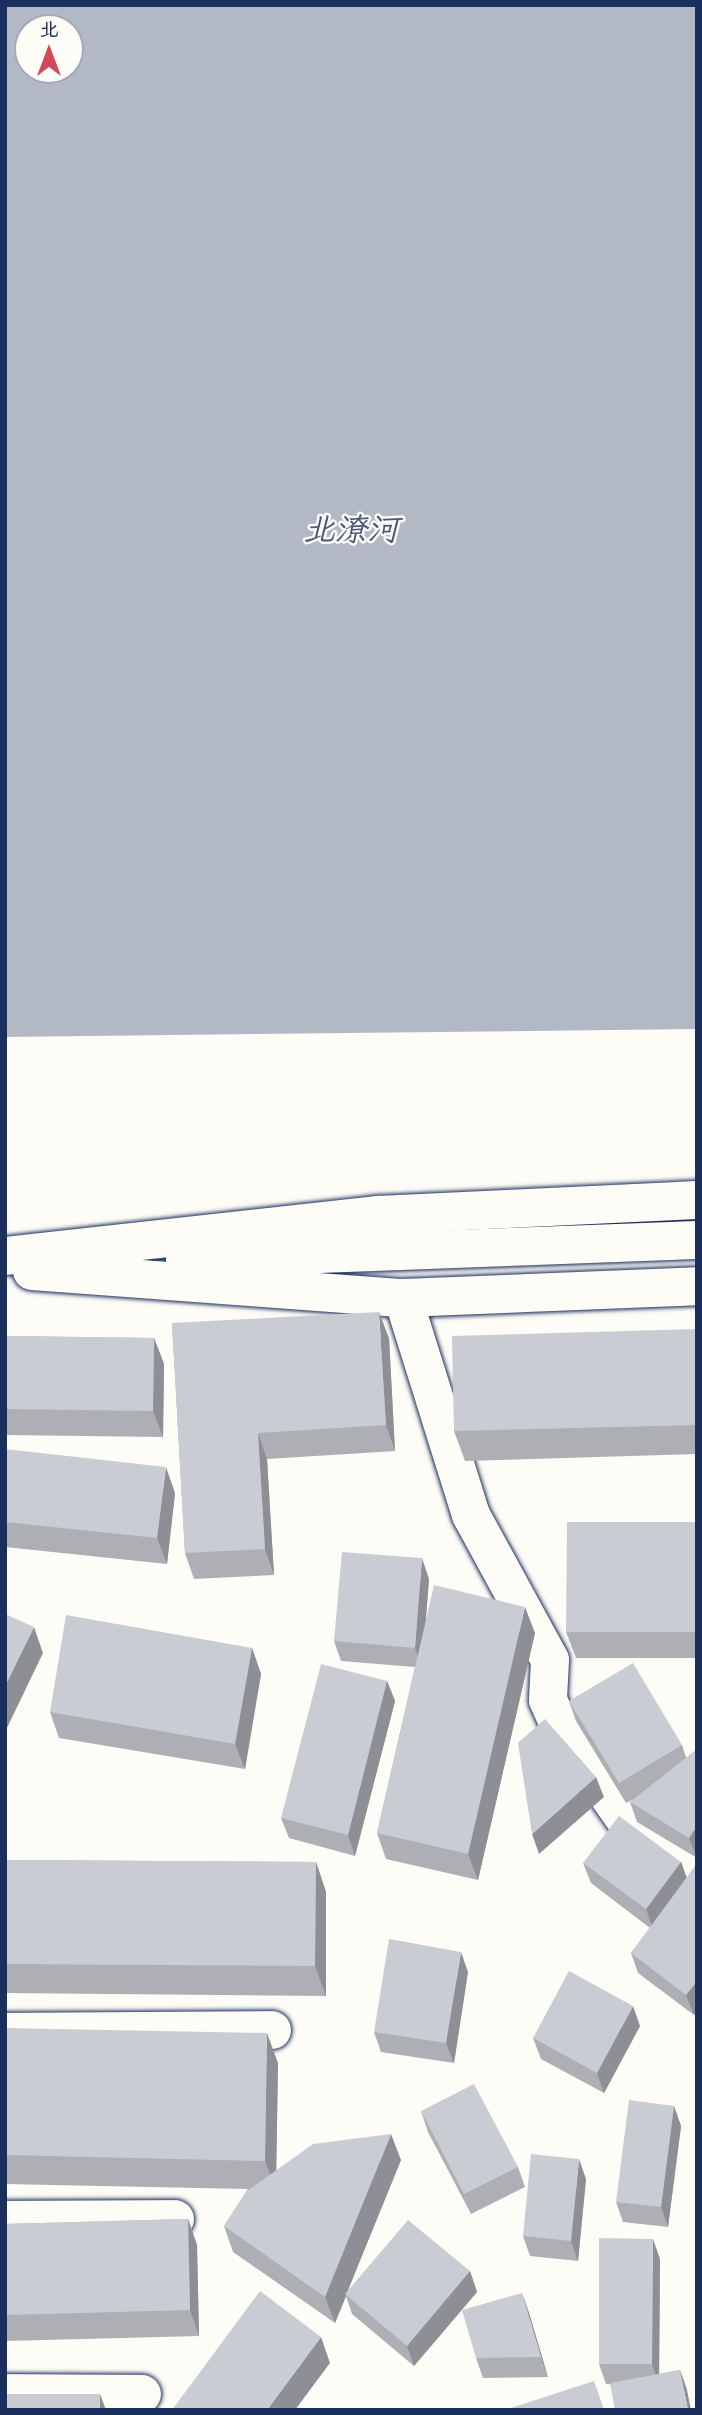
<!DOCTYPE html>
<meta charset="utf-8">
<style>
body{margin:0}
#map{position:relative;width:702px;height:2415px;overflow:hidden;background:#fdfcf7;font-family:Caveat,"LXGW WenKai TC",sans-serif}
div>[style]{position:absolute}
.water>*{inset:0;background:#b3b8c5}
.roads{filter:drop-shadow(0 0 2px #1b2f5e) drop-shadow(0 0 2px #1b2f5e)}
.minor>*{height:38px;margin:-19px;padding:0 19px;transform-origin:19px;border-radius:19px;background:#fdfcf7}
.major>*{height:38px;margin:-19px;padding:0 19px;transform-origin:19px;border-radius:19px;background:#fdfcf7}
.wall>*{inset:0;background:#adafb5}
.shaded-wall>*{inset:0;background:#8d8f94}
.building>*{inset:0;background:#c9ccd3}
span{translate:-50% -50%;white-space:nowrap;text-align:center;line-height:1.15;-webkit-text-stroke:5px #fdfcf7;paint-order:stroke}
.water-label{font-size:32px;color:#49587d;font-style:italic}
.frame{position:absolute;inset:0;border:7px solid #1b2f5e;pointer-events:none}
.north{position:absolute;left:14px;top:14px;width:70px;height:70px;box-sizing:border-box;background:#fdfcf7;border:2px solid #a3aaba;border-radius:50%;rotate:0deg;font-size:19px;font-weight:700;line-height:28px;text-align:center;color:#1b2f5e}
.north::after{content:'';display:block;margin:auto;width:24px;height:32px;background:#d1495b;clip-path:polygon(50% 0,100% 100%,50% 72%,0 100%)}
</style>
<div id="map">
<div class="water">
<i style="clip-path:polygon(evenodd,5px 5px,697px 5px,697px 1029px,5px 1037px,5px 5px,28px 28px,70px 28px,70px 70px,28px 70px,28px 28px)"></i>
</div>
<div class="roads">
<div class="minor">
<i style="left:403px;top:1298px;width:227px;rotate:72.6deg"></i>
<i style="left:471px;top:1515px;width:165px;rotate:61.4deg"></i>
<i style="left:550px;top:1660px;width:40px;rotate:92.9deg"></i>
<i style="left:548px;top:1700px;width:30px;rotate:66deg"></i>
<i style="left:560px;top:1727px;width:115px;rotate:54.9deg"></i>
<i style="left:626px;top:1821px;width:89px;rotate:36.7deg"></i>
<i style="left:5px;top:2032px;width:267px;rotate:-0.4deg"></i>
<i style="left:5px;top:2220px;width:170px;rotate:-0.3deg"></i>
<i style="left:5px;top:2393px;width:137px;rotate:0.4deg"></i>
</div>
<div class="major">
<i style="left:5px;top:1256px;width:375px;rotate:-6.3deg"></i>
<i style="left:378px;top:1215px;width:319px;rotate:-2.7deg"></i>
<i style="left:185px;top:1259px;width:512px;rotate:-2.13deg"></i>
<i style="left:32px;top:1271px;width:372px;rotate:4.2deg"></i>
<i style="left:403px;top:1298px;width:294px;rotate:-2.3deg"></i>
</div>
</div>
<div class="wall">
<i style="clip-path:polygon(172px 1323px,389px 1338px,395px 1451px,267px 1459px,274px 1575px,194px 1579px,185px 1553px)"></i>
<i style="clip-path:polygon(697px 1329px,697px 1454px,465px 1461px,454px 1431px)"></i>
<i style="clip-path:polygon(5px 1336px,154px 1338px,164px 1364px,163px 1437px,5px 1435px)"></i>
<i style="clip-path:polygon(5px 1449px,175px 1493px,167px 1564px,5px 1547px)"></i>
<i style="clip-path:polygon(697px 1522px,697px 1658px,576px 1658px,566px 1632px)"></i>
<i style="clip-path:polygon(429px 1579px,426px 1618px,535px 1633px,478px 1880px,386px 1859px,377px 1833px,415px 1667px,341px 1661px,334px 1641px)"></i>
<i style="clip-path:polygon(252px 1648px,261px 1674px,245px 1769px,59px 1738px,50px 1712px)"></i>
<i style="clip-path:polygon(387px 1681px,395px 1701px,355px 1856px,289px 1838px,281px 1818px)"></i>
<i style="clip-path:polygon(569px 1701px,682px 1745px,686px 1757px,697px 1858px,637px 1822px,630px 1802px,634px 1799px,626px 1803px,576px 1721px)"></i>
<i style="clip-path:polygon(5px 1860px,316px 1862px,326px 1892px,326px 1996px,5px 1993px)"></i>
<i style="clip-path:polygon(681px 1862px,687px 1878px,694px 2015px,638px 1973px,631px 1953px,650px 1928px,591px 1883px,583px 1863px)"></i>
<i style="clip-path:polygon(468px 1972px,454px 2063px,381px 2052px,374px 2032px)"></i>
<i style="clip-path:polygon(640px 2026px,604px 2093px,541px 2059px,533px 2038px)"></i>
<i style="clip-path:polygon(5px 2028px,278px 2063px,276px 2170px,401px 2160px,348px 2290px,470px 2271px,477px 2292px,414px 2366px,352px 2314px,346px 2296px,335px 2323px,233px 2252px,224px 2226px,248px 2189px,5px 2184px)"></i>
<i style="clip-path:polygon(674px 2106px,681px 2126px,668px 2227px,623px 2222px,616px 2202px)"></i>
<i style="clip-path:polygon(421px 2111px,518px 2167px,525px 2187px,471px 2214px,428px 2132px)"></i>
<i style="clip-path:polygon(586px 2179px,578px 2261px,530px 2256px,523px 2236px)"></i>
<i style="clip-path:polygon(188px 2219px,197px 2245px,199px 2336px,5px 2341px,5px 2224px)"></i>
<i style="clip-path:polygon(660px 2259px,659px 2374px,680px 2370px,687px 2390px,606px 2384px,599px 2364px)"></i>
<i style="clip-path:polygon(522px 2293px,529px 2313px,548px 2377px,483px 2378px,476px 2358px)"></i>
</div>
<div class="shaded-wall">
<i style="clip-path:polygon(379px 1312px,389px 1338px,395px 1451px,386px 1425px)"></i>
<i style="clip-path:polygon(154px 1338px,164px 1364px,163px 1437px,153px 1411px)"></i>
<i style="clip-path:polygon(258px 1433px,267px 1459px,274px 1575px,265px 1549px)"></i>
<i style="clip-path:polygon(166px 1467px,175px 1493px,167px 1564px,157px 1538px)"></i>
<i style="clip-path:polygon(422px 1558px,429px 1579px,422px 1668px,415px 1648px)"></i>
<i style="clip-path:polygon(525px 1607px,535px 1633px,478px 1880px,468px 1854px)"></i>
<i style="clip-path:polygon(34px 1627px,43px 1653px,5px 1732px,5px 1686px)"></i>
<i style="clip-path:polygon(252px 1648px,261px 1674px,245px 1769px,235px 1744px)"></i>
<i style="clip-path:polygon(387px 1681px,395px 1701px,355px 1856px,348px 1835px)"></i>
<i style="clip-path:polygon(596px 1777px,604px 1797px,539px 1854px,532px 1834px)"></i>
<i style="clip-path:polygon(697px 1826px,697px 1858px,689px 1838px)"></i>
<i style="clip-path:polygon(316px 1862px,326px 1892px,326px 1996px,315px 1966px)"></i>
<i style="clip-path:polygon(681px 1862px,688px 1882px,653px 1929px,646px 1909px)"></i>
<i style="clip-path:polygon(461px 1952px,468px 1972px,454px 2063px,446px 2043px)"></i>
<i style="clip-path:polygon(697px 1981px,697px 2011px,694px 2015px,686px 1995px)"></i>
<i style="clip-path:polygon(633px 2006px,640px 2026px,604px 2093px,597px 2073px)"></i>
<i style="clip-path:polygon(267px 2033px,278px 2063px,276px 2190px,265px 2161px)"></i>
<i style="clip-path:polygon(674px 2106px,681px 2126px,668px 2227px,661px 2207px)"></i>
<i style="clip-path:polygon(391px 2134px,401px 2160px,346px 2295px,345px 2294px,346px 2296px,335px 2323px,325px 2297px)"></i>
<i style="clip-path:polygon(579px 2159px,586px 2179px,578px 2261px,571px 2241px)"></i>
<i style="clip-path:polygon(188px 2219px,197px 2245px,199px 2336px,190px 2310px)"></i>
<i style="clip-path:polygon(653px 2239px,660px 2259px,659px 2384px,652px 2364px)"></i>
<i style="clip-path:polygon(470px 2271px,477px 2292px,414px 2366px,407px 2346px)"></i>
<i style="clip-path:polygon(522px 2293px,529px 2313px,548px 2377px,541px 2357px)"></i>
<i style="clip-path:polygon(321px 2337px,330px 2363px,295px 2410px,267px 2410px)"></i>
<i style="clip-path:polygon(680px 2370px,687px 2390px,691px 2410px,688px 2410px)"></i>
<i style="clip-path:polygon(100px 2394px,106px 2410px,100px 2410px)"></i>
</div>
<div class="building">
<i style="clip-path:polygon(379px 1312px,386px 1425px,258px 1433px,265px 1549px,185px 1553px,172px 1323px)"></i>
<i style="clip-path:polygon(697px 1329px,697px 1425px,454px 1431px,452px 1336px)"></i>
<i style="clip-path:polygon(5px 1336px,154px 1338px,153px 1411px,5px 1409px)"></i>
<i style="clip-path:polygon(5px 1449px,166px 1467px,157px 1538px,5px 1522px)"></i>
<i style="clip-path:polygon(567px 1522px,697px 1522px,697px 1632px,566px 1632px)"></i>
<i style="clip-path:polygon(342px 1552px,422px 1558px,415px 1648px,334px 1641px)"></i>
<i style="clip-path:polygon(434px 1585px,525px 1607px,468px 1854px,377px 1833px)"></i>
<i style="clip-path:polygon(5px 1614px,34px 1627px,5px 1686px)"></i>
<i style="clip-path:polygon(66px 1615px,252px 1648px,235px 1744px,50px 1712px)"></i>
<i style="clip-path:polygon(633px 1663px,682px 1745px,619px 1783px,569px 1701px)"></i>
<i style="clip-path:polygon(321px 1664px,387px 1681px,348px 1835px,281px 1818px)"></i>
<i style="clip-path:polygon(545px 1719px,596px 1777px,532px 1834px,518px 1743px)"></i>
<i style="clip-path:polygon(697px 1749px,697px 1826px,689px 1838px,630px 1802px)"></i>
<i style="clip-path:polygon(619px 1816px,681px 1862px,646px 1909px,583px 1863px)"></i>
<i style="clip-path:polygon(5px 1860px,316px 1862px,315px 1966px,5px 1964px)"></i>
<i style="clip-path:polygon(695px 1866px,697px 1867px,697px 1981px,686px 1995px,631px 1953px)"></i>
<i style="clip-path:polygon(389px 1939px,461px 1952px,446px 2043px,374px 2032px)"></i>
<i style="clip-path:polygon(569px 1971px,633px 2006px,597px 2073px,533px 2038px)"></i>
<i style="clip-path:polygon(5px 2028px,267px 2033px,265px 2161px,5px 2155px)"></i>
<i style="clip-path:polygon(474px 2084px,518px 2167px,464px 2194px,421px 2111px)"></i>
<i style="clip-path:polygon(629px 2100px,674px 2106px,661px 2207px,616px 2202px)"></i>
<i style="clip-path:polygon(391px 2134px,325px 2297px,224px 2226px,247px 2191px,313px 2144px)"></i>
<i style="clip-path:polygon(531px 2154px,579px 2159px,571px 2241px,523px 2236px)"></i>
<i style="clip-path:polygon(188px 2219px,190px 2310px,5px 2315px,5px 2224px)"></i>
<i style="clip-path:polygon(408px 2220px,470px 2271px,407px 2346px,345px 2294px)"></i>
<i style="clip-path:polygon(599px 2238px,653px 2239px,652px 2364px,599px 2364px)"></i>
<i style="clip-path:polygon(260px 2291px,321px 2337px,267px 2410px,172px 2410px)"></i>
<i style="clip-path:polygon(522px 2293px,541px 2357px,476px 2358px,462px 2310px)"></i>
<i style="clip-path:polygon(680px 2370px,688px 2410px,615px 2410px,610px 2383px)"></i>
<i style="clip-path:polygon(594px 2381px,604px 2410px,511px 2410px,511px 2408px)"></i>
<i style="clip-path:polygon(5px 2394px,100px 2394px,100px 2410px,5px 2410px)"></i>
</div>
<div class="water-label">
<span style="left:351px;top:530px">北潦河</span>
</div>
<div class="frame"></div>
<div class="north">北</div>
</div>
